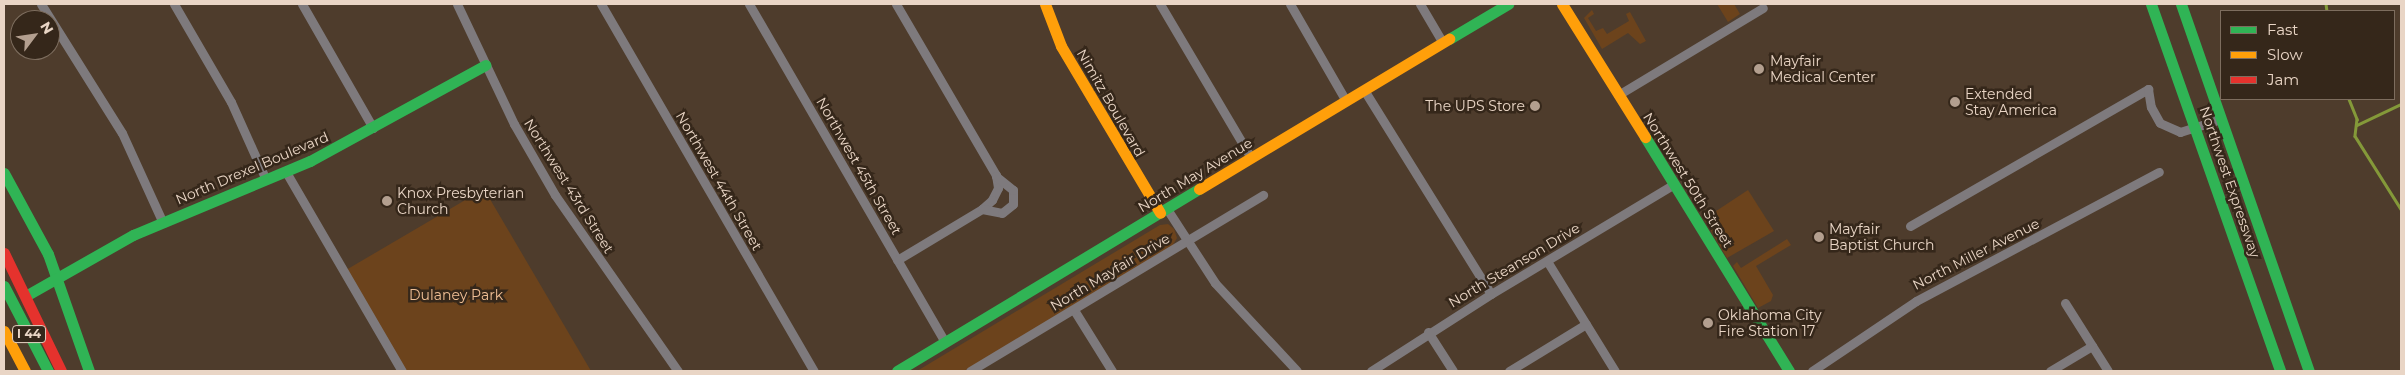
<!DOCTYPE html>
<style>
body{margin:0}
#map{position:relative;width:2405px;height:375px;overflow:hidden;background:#4e3c2c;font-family:Montserrat,sans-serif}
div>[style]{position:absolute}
.green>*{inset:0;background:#6c431c}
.stream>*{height:2.5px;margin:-1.25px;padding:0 1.25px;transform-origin:1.25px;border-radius:1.25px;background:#849939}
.street>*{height:9px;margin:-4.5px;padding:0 4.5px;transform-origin:4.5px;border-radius:4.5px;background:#7e7a7d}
.fast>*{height:11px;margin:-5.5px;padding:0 5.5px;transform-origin:5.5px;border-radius:5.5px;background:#30b455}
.slow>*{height:11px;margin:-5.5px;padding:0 5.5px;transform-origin:5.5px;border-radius:5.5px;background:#ff9f0a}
.jam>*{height:11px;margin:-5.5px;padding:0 5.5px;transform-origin:5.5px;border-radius:5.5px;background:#e5322d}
.dots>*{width:14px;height:14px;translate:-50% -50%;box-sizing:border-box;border:2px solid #35271a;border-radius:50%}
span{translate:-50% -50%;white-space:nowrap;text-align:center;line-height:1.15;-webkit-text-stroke:5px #35271a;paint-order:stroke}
.shield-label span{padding:1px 4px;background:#35271a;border:1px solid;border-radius:4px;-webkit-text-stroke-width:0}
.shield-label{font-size:12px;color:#e9d5c5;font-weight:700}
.poi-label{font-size:14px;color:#e9d5c5}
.left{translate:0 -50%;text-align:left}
.right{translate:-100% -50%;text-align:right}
.street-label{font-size:14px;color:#e9d5c5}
.park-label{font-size:14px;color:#f0bf95}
.frame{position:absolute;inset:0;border:5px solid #e9d5c5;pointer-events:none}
.legend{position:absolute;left:2220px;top:10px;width:175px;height:90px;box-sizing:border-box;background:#35271a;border:1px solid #7d6d5e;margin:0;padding:6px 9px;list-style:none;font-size:15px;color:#e9d5c5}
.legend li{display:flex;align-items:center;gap:10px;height:25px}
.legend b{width:25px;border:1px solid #7d6d5e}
.north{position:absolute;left:10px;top:10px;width:50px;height:50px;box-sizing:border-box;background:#35271a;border:1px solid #7d6d5e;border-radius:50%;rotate:59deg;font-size:14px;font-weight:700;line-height:20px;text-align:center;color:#e9d5c5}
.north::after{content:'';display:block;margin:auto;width:18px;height:22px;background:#b39f8f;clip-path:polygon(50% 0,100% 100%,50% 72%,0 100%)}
</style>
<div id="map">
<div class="green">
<i style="clip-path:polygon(1717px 4px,1734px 4px,1740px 14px,1728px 22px)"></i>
<i style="clip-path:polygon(1592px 10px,1594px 14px,1588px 18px,1596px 31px,1603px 28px,1607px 34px,1629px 21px,1626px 14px,1630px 12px,1646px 41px,1640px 44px,1628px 33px,1602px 49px,1584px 18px)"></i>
<i style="clip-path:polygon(484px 189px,591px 371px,405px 371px,346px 270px)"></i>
<i style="clip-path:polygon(1748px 190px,1774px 231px,1727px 258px,1704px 219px)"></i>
<i style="clip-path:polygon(1168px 224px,1174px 229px,1177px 238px,1171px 248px,964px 371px,917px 371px,1160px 225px)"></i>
<i style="clip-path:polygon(1787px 239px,1791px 245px,1756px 266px,1773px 295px,1771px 301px,1758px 308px,1733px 266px,1737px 262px,1741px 268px)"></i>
</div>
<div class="stream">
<i style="left:2326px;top:4px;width:7px;rotate:82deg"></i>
<i style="left:2349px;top:99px;width:22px;rotate:68deg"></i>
<i style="left:2357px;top:119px;width:17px;rotate:97deg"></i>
<i style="left:2355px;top:136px;width:86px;rotate:57.8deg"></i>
<i style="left:2357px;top:125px;width:49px;rotate:-25.5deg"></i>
</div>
<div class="street">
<i style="left:41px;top:4px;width:152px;rotate:57.9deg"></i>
<i style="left:122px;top:133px;width:99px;rotate:65.5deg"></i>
<i style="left:174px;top:4px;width:113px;rotate:59.8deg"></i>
<i style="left:231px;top:102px;width:85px;rotate:65.8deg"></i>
<i style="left:302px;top:4px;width:143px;rotate:60.2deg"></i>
<i style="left:457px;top:4px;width:133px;rotate:64.6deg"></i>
<i style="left:514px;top:124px;width:82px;rotate:60deg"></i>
<i style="left:555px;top:195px;width:215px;rotate:55.1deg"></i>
<i style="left:601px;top:4px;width:424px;rotate:59.9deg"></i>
<i style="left:749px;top:4px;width:391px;rotate:59.9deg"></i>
<i style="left:896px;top:4px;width:198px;rotate:59.7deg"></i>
<i style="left:996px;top:175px;width:13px;rotate:81deg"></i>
<i style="left:998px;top:188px;width:13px;rotate:117deg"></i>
<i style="left:992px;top:200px;width:13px;rotate:138deg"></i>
<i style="left:982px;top:209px;width:99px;rotate:149deg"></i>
<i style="left:1160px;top:4px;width:179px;rotate:59.4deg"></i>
<i style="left:1290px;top:4px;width:112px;rotate:60deg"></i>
<i style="left:1420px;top:4px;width:45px;rotate:59.5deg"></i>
<i style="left:1364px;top:90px;width:240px;rotate:58.1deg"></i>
<i style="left:1618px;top:95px;width:169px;rotate:-31deg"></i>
<i style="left:286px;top:172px;width:230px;rotate:59.8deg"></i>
<i style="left:982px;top:209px;width:20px;rotate:11deg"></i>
<i style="left:1002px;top:213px;width:14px;rotate:-39deg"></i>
<i style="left:1013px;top:204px;width:14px;rotate:-90deg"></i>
<i style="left:1013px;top:190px;width:22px;rotate:-141deg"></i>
<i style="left:1167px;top:209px;width:88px;rotate:57deg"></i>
<i style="left:1215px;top:283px;width:120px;rotate:47deg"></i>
<i style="left:1910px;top:226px;width:275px;rotate:-29.9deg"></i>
<i style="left:2148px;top:89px;width:18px;rotate:81deg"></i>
<i style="left:2151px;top:107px;width:18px;rotate:61deg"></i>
<i style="left:2160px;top:123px;width:22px;rotate:24deg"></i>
<i style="left:2180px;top:132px;width:43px;rotate:-17.6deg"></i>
<i style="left:1547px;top:261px;width:129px;rotate:58.3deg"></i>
<i style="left:2065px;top:303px;width:80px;rotate:57.7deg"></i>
<i style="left:1074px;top:310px;width:72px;rotate:58.1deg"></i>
<i style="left:1428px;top:332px;width:46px;rotate:57.3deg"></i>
<i style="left:970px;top:371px;width:342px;rotate:-31deg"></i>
<i style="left:1371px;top:371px;width:143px;rotate:-32.7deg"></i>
<i style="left:1491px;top:294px;width:214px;rotate:-31deg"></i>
<i style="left:1509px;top:371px;width:90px;rotate:-31.4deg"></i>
<i style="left:1812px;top:371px;width:125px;rotate:-33.9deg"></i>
<i style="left:1916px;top:301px;width:275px;rotate:-28deg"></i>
<i style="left:2050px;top:371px;width:49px;rotate:-30.8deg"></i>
</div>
<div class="fast">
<i style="left:2151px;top:4px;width:389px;rotate:70.6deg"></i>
<i style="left:2181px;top:4px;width:389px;rotate:70.8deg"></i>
<i style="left:1449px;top:39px;width:69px;rotate:-30.7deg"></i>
<i style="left:1645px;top:137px;width:275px;rotate:58.4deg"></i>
<i style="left:4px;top:173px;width:92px;rotate:61.5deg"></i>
<i style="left:48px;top:254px;width:124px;rotate:70.7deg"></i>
<i style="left:4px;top:286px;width:96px;rotate:62.6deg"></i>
<i style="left:29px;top:294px;width:120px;rotate:-29.6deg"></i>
<i style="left:133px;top:235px;width:192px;rotate:-22.7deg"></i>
<i style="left:310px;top:161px;width:200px;rotate:-28.7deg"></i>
<i style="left:897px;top:371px;width:353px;rotate:-31.1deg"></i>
</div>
<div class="slow">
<i style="left:1045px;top:4px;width:45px;rotate:69.1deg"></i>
<i style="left:1061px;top:46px;width:194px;rotate:59.3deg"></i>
<i style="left:1562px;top:4px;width:157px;rotate:58deg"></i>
<i style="left:1199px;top:189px;width:292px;rotate:-31deg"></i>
<i style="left:4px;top:331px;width:45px;rotate:62.3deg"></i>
</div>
<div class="jam">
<i style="left:4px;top:253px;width:131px;rotate:64.2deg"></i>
</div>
<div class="dots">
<i style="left:1759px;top:69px;background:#b39f8f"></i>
<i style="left:1955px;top:102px;background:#b39f8f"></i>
<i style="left:1535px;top:106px;background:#b39f8f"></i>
<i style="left:387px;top:201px;background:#b39f8f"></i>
<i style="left:1819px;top:237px;background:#b39f8f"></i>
<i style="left:1708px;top:323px;background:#b39f8f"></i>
</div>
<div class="shield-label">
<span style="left:29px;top:334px">I 44</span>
</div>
<div class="poi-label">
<span class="left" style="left:1770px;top:69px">Mayfair<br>Medical Center</span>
<span class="left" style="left:1965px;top:102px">Extended<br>Stay America</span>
<span class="right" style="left:1525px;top:106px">The UPS Store</span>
<span class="left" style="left:397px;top:201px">Knox Presbyterian<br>Church</span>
<span class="left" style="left:1829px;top:237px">Mayfair<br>Baptist Church</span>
<span class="left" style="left:1718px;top:323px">Oklahoma City<br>Fire Station 17</span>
</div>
<div class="street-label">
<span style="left:1111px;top:103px;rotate:60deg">Nimitz Boulevard</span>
<span style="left:859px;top:166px;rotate:60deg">Northwest 45th Street</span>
<span style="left:252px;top:168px;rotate:-23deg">North Drexel Boulevard</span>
<span style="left:1195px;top:175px;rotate:-31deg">North May Avenue</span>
<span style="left:1688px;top:180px;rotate:58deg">Northwest 50th Street</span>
<span style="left:719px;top:181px;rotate:60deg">Northwest 44th Street</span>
<span style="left:2230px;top:182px;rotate:71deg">Northwest Expressway</span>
<span style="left:569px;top:186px;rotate:58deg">Northwest 43rd Street</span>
<span style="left:1976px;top:254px;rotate:-27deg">North Miller Avenue</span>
<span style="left:1514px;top:265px;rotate:-31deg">North Steanson Drive</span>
<span style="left:1110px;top:272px;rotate:-31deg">North Mayfair Drive</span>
</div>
<div class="park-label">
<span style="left:456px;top:295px">Dulaney Park</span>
</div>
<div class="frame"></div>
<ul class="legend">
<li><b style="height:6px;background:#30b455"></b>Fast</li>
<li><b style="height:6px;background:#ff9f0a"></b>Slow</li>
<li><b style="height:6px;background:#e5322d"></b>Jam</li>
</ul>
<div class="north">N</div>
</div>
